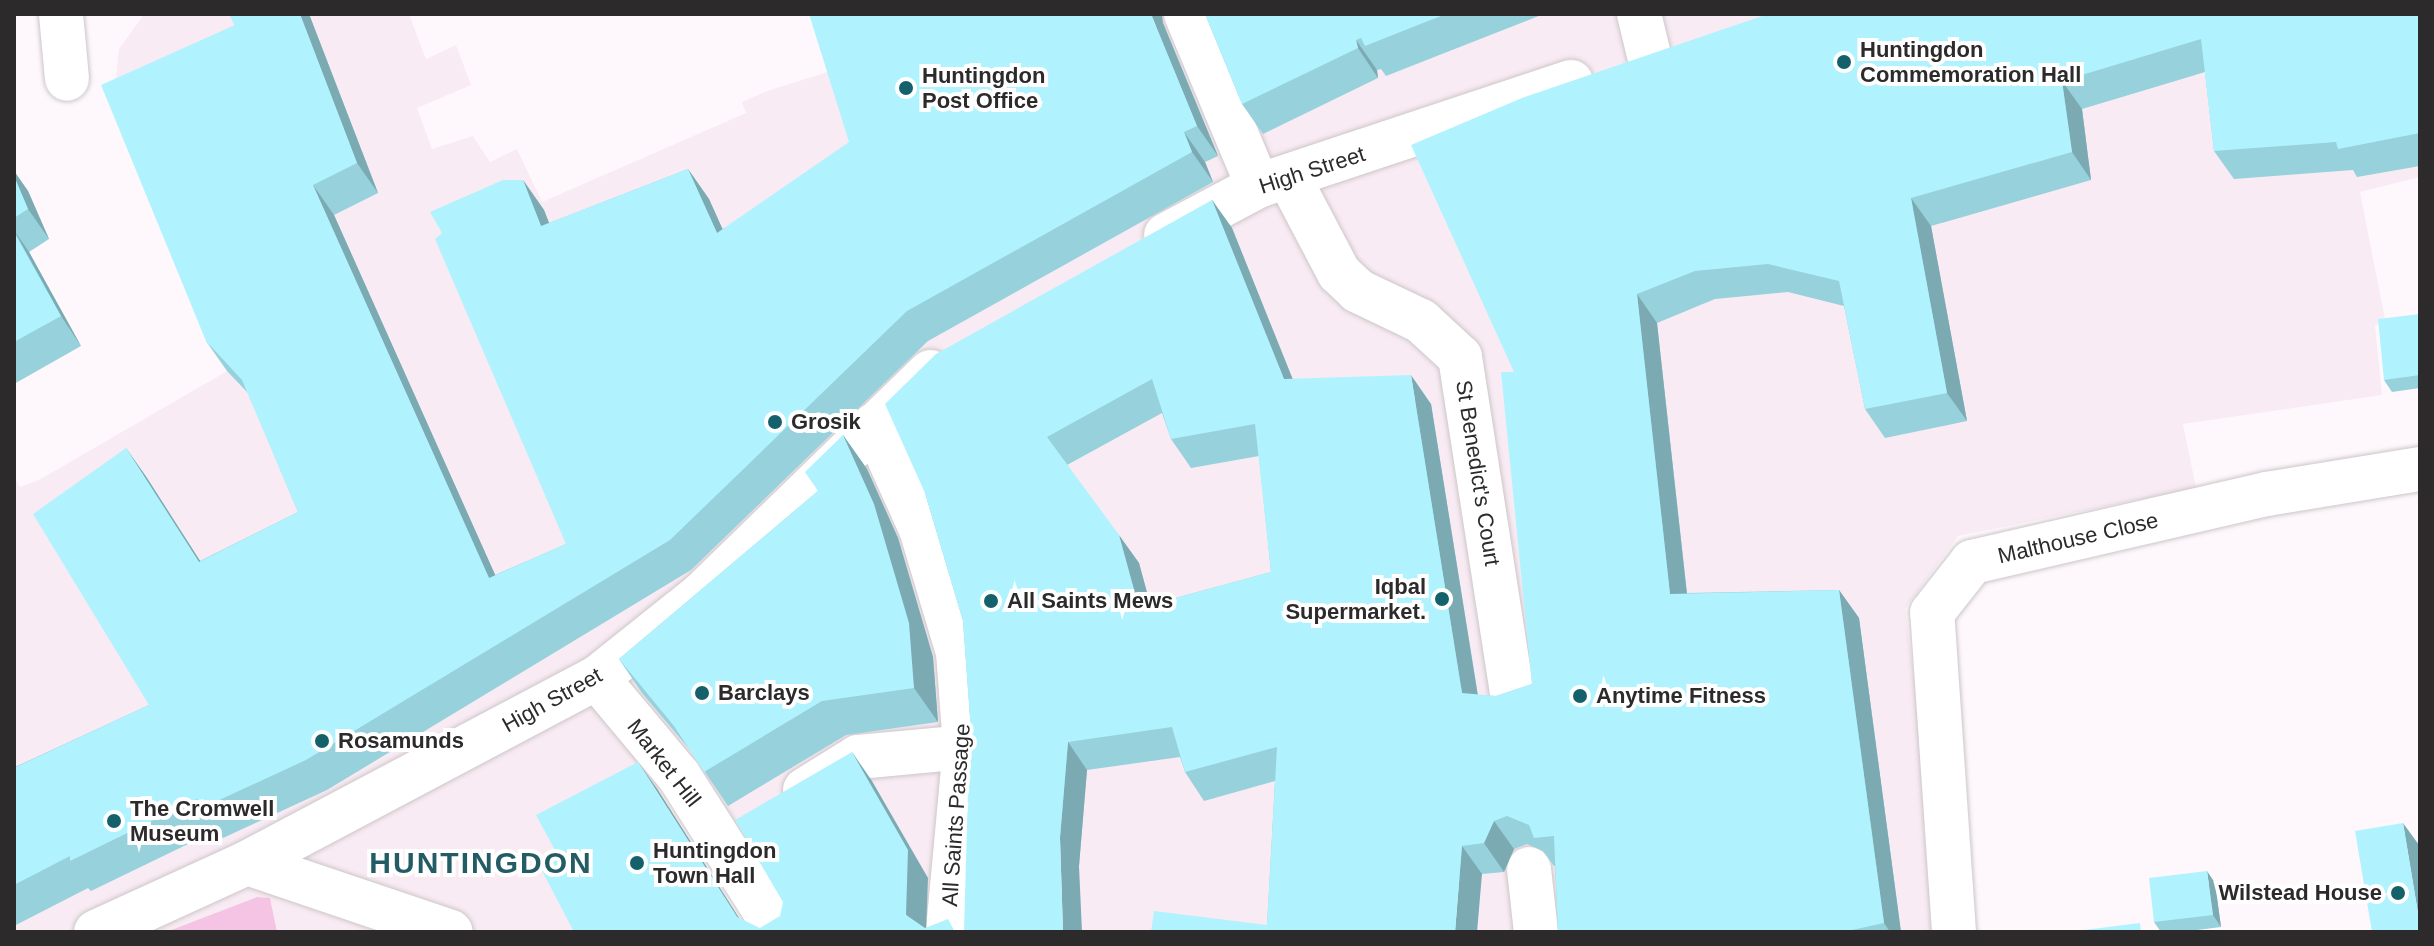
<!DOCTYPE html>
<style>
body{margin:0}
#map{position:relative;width:2434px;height:946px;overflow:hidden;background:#fef8fc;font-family:Helvetica,sans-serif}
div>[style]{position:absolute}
.built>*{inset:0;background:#f9ebf3}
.green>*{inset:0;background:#f5c3e3}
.roads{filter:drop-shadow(0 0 2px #ccc6c9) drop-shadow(0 0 2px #ccc6c9)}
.pedestrian>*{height:44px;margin:-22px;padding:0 22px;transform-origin:22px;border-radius:22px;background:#fff}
.minor>*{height:44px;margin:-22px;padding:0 22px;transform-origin:22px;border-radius:22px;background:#fff}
.wall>*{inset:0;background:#97d1db}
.shaded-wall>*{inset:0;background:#7baab2}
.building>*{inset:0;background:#b0f3ff}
.dots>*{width:22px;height:22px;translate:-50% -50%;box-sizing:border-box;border:4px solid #fff;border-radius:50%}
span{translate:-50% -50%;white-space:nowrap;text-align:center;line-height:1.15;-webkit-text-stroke:8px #fff;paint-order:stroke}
.poi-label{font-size:22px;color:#2c2a2b;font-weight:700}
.left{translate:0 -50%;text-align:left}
.right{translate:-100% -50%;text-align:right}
.street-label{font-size:22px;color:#2c2a2b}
.district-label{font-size:30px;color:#235c65;font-weight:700;letter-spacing:2px}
.frame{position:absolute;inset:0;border:16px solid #2c2a2b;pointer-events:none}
</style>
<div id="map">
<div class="built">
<i style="clip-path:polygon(144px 14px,409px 14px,426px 59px,456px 45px,471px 85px,417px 108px,432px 149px,473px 136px,490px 162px,517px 149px,542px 202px,746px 113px,742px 102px,767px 91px,834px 70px,818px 14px,2420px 14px,2420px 177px,2360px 192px,2385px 319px,2375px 326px,2382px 395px,2183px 424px,2196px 488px,1958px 536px,1905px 609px,1948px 932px,778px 932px,667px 785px,556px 843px,579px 932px,277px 932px,270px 898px,257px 897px,166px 932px,14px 932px,14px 477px,20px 487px,39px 480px,227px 371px,114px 96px,119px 49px)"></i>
</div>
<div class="green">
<i style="clip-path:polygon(257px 897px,270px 898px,277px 932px,166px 932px)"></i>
</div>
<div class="roads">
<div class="pedestrian">
<i style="left:1186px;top:14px;width:186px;rotate:67.3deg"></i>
<i style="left:1639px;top:14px;width:42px;rotate:76.3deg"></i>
<i style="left:1289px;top:178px;width:107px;rotate:62.2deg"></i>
<i style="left:1339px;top:273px;width:26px;rotate:43deg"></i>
<i style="left:1358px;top:291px;width:70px;rotate:25.5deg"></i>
<i style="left:1421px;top:321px;width:53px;rotate:42.7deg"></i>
<i style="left:1460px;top:357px;width:347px;rotate:81.2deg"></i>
<i style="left:1166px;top:235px;width:104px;rotate:-28deg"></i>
<i style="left:1258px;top:186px;width:330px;rotate:-18.4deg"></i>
<i style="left:874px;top:425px;width:114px;rotate:65.7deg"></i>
<i style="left:921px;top:529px;width:128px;rotate:73.3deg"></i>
<i style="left:958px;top:652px;width:95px;rotate:85.8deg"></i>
<i style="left:965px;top:747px;width:186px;rotate:95.3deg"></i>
<i style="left:597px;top:678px;width:128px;rotate:50.1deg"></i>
<i style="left:679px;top:776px;width:185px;rotate:57.6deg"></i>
<i style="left:805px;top:790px;width:62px;rotate:-31.9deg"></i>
<i style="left:858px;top:757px;width:107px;rotate:-5.3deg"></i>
<i style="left:247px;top:863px;width:215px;rotate:18.7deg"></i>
<i style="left:1529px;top:869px;width:63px;rotate:83.7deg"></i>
<i style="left:96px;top:932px;width:166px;rotate:-24.6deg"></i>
<i style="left:247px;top:863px;width:396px;rotate:-27.9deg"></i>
<i style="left:597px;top:678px;width:133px;rotate:-38.6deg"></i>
<i style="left:701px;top:595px;width:320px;rotate:-44.2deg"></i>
</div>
<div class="minor">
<i style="left:61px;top:14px;width:65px;rotate:84.7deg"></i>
<i style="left:1954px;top:932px;width:320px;rotate:-93.9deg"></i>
<i style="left:1932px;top:613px;width:65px;rotate:-51.9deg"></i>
<i style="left:1972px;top:562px;width:303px;rotate:-13deg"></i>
<i style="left:2267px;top:494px;width:155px;rotate:-9.3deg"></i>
</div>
</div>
<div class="wall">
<i style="clip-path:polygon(229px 14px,309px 14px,378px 193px,334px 215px,495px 575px,566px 544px,523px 180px,544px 210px,549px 223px,688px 169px,709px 199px,722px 229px,1163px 23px,1218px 156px,1205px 162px,1213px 182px,928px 341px,691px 570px,327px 790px,223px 838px,217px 830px,91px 891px,88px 888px,14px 926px,14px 766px,15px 767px,149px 705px,126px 448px,147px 478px,200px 561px,298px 512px,248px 393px,227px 371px,206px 341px,235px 25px)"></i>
<i style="clip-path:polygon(1205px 14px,1544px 14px,1386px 76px,1381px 69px,1377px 70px,1378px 78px,1263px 134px,1242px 104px)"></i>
<i style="clip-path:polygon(evenodd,2420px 14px,2420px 166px,2357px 177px,2353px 170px,2234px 179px,2214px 151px,2205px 72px,2082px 109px,2091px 180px,1931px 226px,1967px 421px,1885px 438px,1865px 409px,1844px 306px,1788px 292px,1715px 299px,1657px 323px,1687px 593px,1839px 590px,1859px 618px,1901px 932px,1558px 932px,1555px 866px,1554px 866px,1543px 851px,1527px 844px,1514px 849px,1504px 872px,1482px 874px,1267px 925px,1275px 781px,1204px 801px,1185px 772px,1180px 757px,1087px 770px,1079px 866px,970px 717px,963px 621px,925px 493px,1212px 200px,1232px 228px,1292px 379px,1431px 404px,1478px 695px,1496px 696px,1532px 684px,1514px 372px,1522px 98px,2420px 14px,1162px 413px,1171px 439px,1191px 468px,1259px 456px,1271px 572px,1150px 605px,1139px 563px,1067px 465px,1162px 413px)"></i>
<i style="clip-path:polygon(14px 171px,28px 191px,49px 239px,29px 252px,81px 346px,14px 384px)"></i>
<i style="clip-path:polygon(2420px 314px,2420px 388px,2392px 392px,2384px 380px)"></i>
<i style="clip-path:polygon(843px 435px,867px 469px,898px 538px,933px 657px,938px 722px,846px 735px,728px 806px,690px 750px,642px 693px,619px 659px,818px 491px)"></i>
<i style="clip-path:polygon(2215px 883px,2221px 927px,2182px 932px,2161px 932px,2154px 922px)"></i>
</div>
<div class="shaded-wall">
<i style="clip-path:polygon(300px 14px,309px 14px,378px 193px,357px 163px)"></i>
<i style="clip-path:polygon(1151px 14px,1162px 14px,1163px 23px,1218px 156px,1197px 126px)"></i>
<i style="clip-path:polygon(1356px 40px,1377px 70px,1378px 78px,1358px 48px)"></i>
<i style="clip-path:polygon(2062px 81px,2082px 109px,2091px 180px,2072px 152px)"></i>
<i style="clip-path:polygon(1184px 132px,1205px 162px,1213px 182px,1192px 152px)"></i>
<i style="clip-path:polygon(688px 169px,709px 199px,738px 263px,717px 233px)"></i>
<i style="clip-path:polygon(14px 171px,28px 191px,49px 239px,28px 209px,14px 176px)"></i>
<i style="clip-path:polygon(523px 180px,544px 210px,562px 256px,541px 226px)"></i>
<i style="clip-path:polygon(313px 185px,334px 215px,510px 608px,489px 578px)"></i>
<i style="clip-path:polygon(1911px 198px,1931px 226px,1967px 421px,1947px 393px)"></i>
<i style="clip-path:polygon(1212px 200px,1232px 228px,1304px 407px,1284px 379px)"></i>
<i style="clip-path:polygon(14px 230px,29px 252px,81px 346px,61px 316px)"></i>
<i style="clip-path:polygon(1637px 294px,1657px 323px,1690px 622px,1670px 594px)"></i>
<i style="clip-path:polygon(1411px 375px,1431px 404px,1482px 722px,1462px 693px)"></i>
<i style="clip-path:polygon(843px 435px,867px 469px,898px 538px,933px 657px,938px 722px,914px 688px)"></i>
<i style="clip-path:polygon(126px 448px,147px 478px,220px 592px,199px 562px)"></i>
<i style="clip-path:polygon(1119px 535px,1139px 563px,1159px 636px,1139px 608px)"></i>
<i style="clip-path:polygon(1839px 590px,1859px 618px,1901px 932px,1890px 932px,1884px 923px)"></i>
<i style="clip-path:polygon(1068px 742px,1087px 770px,1079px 866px,1082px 932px,1063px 932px,1060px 838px)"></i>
<i style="clip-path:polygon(852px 752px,872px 781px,928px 878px,926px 932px,906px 915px)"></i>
<i style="clip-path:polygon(638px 762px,658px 790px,748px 932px,737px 917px)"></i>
<i style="clip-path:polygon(1494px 821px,1514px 849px,1504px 872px,1484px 843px)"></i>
<i style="clip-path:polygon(2403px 823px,2419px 845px,2420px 853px,2420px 925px)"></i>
<i style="clip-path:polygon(1462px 846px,1482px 874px,1477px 932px,1455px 932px)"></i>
<i style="clip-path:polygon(2207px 871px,2215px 883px,2221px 927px,2213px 915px)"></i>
</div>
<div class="building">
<i style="clip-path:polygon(229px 14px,300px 14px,357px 163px,313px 185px,489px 578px,566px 544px,435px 239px,442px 233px,430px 212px,503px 180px,523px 180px,541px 226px,688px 169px,717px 233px,849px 142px,809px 14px,1151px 14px,1197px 126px,1184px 132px,1192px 152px,907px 311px,670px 540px,306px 760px,202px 808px,197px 799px,70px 861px,70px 856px,14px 885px,14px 768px,149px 705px,33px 514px,126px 448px,199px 562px,298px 512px,242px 380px,206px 341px,101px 85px,235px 25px)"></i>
<i style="clip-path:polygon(1205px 14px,1446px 14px,1365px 46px,1361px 38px,1356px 40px,1358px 48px,1242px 104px)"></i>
<i style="clip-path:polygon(evenodd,1768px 14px,2420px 14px,2420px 133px,2338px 149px,2336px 142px,2214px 151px,2201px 39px,2062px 81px,2072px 152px,1911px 198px,1947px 393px,1865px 409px,1839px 281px,1768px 264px,1695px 271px,1637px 294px,1670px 594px,1839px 590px,1884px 923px,1843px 932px,1558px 932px,1554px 836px,1534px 838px,1529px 825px,1507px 816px,1494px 821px,1484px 843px,1462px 846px,1455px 932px,1151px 932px,1154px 911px,1267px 925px,1277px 747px,1185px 772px,1172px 727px,1068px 742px,1060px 838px,1063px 932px,964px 932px,970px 717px,963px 621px,925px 493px,885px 404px,936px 354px,1212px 200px,1284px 379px,1411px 375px,1462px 693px,1496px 696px,1532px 684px,1501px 372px,1514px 372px,1411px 145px,1522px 98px,1768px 14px,1152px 379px,1171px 439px,1255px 424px,1271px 572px,1139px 608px,1119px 535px,1047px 437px,1152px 379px)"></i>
<i style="clip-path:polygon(14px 176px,28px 209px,14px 218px)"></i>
<i style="clip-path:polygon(14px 232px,61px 316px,14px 342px)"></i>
<i style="clip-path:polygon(2420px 314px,2420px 375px,2384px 380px,2378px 319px)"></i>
<i style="clip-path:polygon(843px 435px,874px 504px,909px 623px,914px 688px,822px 701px,704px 772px,674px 726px,619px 659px,818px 491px,805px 472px)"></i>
<i style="clip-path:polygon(852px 752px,908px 850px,906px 915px,925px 928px,948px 919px,955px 932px,574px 932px,538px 863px,557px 854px,536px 815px,638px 762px,737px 917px,760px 928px,780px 916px,783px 902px,735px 820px)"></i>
<i style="clip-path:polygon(2403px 823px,2420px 925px,2420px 932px,2372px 932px,2355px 831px)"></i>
<i style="clip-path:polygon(2207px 871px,2213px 915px,2154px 922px,2149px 878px)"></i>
<i style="clip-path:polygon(2140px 923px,2141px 932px,2068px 932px)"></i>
</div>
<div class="dots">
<i style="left:1844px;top:62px;background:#14616c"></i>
<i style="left:906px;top:88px;background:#14616c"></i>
<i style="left:775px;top:422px;background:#14616c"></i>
<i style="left:1442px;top:599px;background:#14616c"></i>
<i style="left:991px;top:601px;background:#14616c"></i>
<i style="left:702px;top:693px;background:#14616c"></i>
<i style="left:1580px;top:696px;background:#14616c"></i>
<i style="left:322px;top:741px;background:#14616c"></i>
<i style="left:114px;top:821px;background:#14616c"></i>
<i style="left:637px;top:863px;background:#14616c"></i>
<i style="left:2398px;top:893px;background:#14616c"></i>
</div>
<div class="poi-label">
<span class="left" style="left:1860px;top:62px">Huntingdon<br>Commemoration Hall</span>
<span class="left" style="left:922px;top:88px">Huntingdon<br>Post Office</span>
<span class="left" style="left:791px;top:422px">Grosik</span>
<span class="right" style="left:1426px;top:599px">Iqbal<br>Supermarket.</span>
<span class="left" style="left:1007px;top:601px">All Saints Mews</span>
<span class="left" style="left:718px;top:693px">Barclays</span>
<span class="left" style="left:1596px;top:696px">Anytime Fitness</span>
<span class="left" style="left:338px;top:741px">Rosamunds</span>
<span class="left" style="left:130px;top:821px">The Cromwell<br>Museum</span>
<span class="left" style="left:653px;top:863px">Huntingdon<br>Town Hall</span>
<span class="right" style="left:2382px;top:893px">Wilstead House</span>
</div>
<div class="street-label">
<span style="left:1312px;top:170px;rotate:-18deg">High Street</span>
<span style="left:1478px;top:473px;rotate:81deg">St Benedict's Court</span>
<span style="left:2078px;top:538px;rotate:-13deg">Malthouse Close</span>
<span style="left:552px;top:700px;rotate:-29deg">High Street</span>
<span style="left:664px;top:763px;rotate:52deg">Market Hill</span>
<span style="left:956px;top:815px;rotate:-86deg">All Saints Passage</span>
</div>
<div class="district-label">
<span style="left:481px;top:863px">HUNTINGDON</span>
</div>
<div class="frame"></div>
</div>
